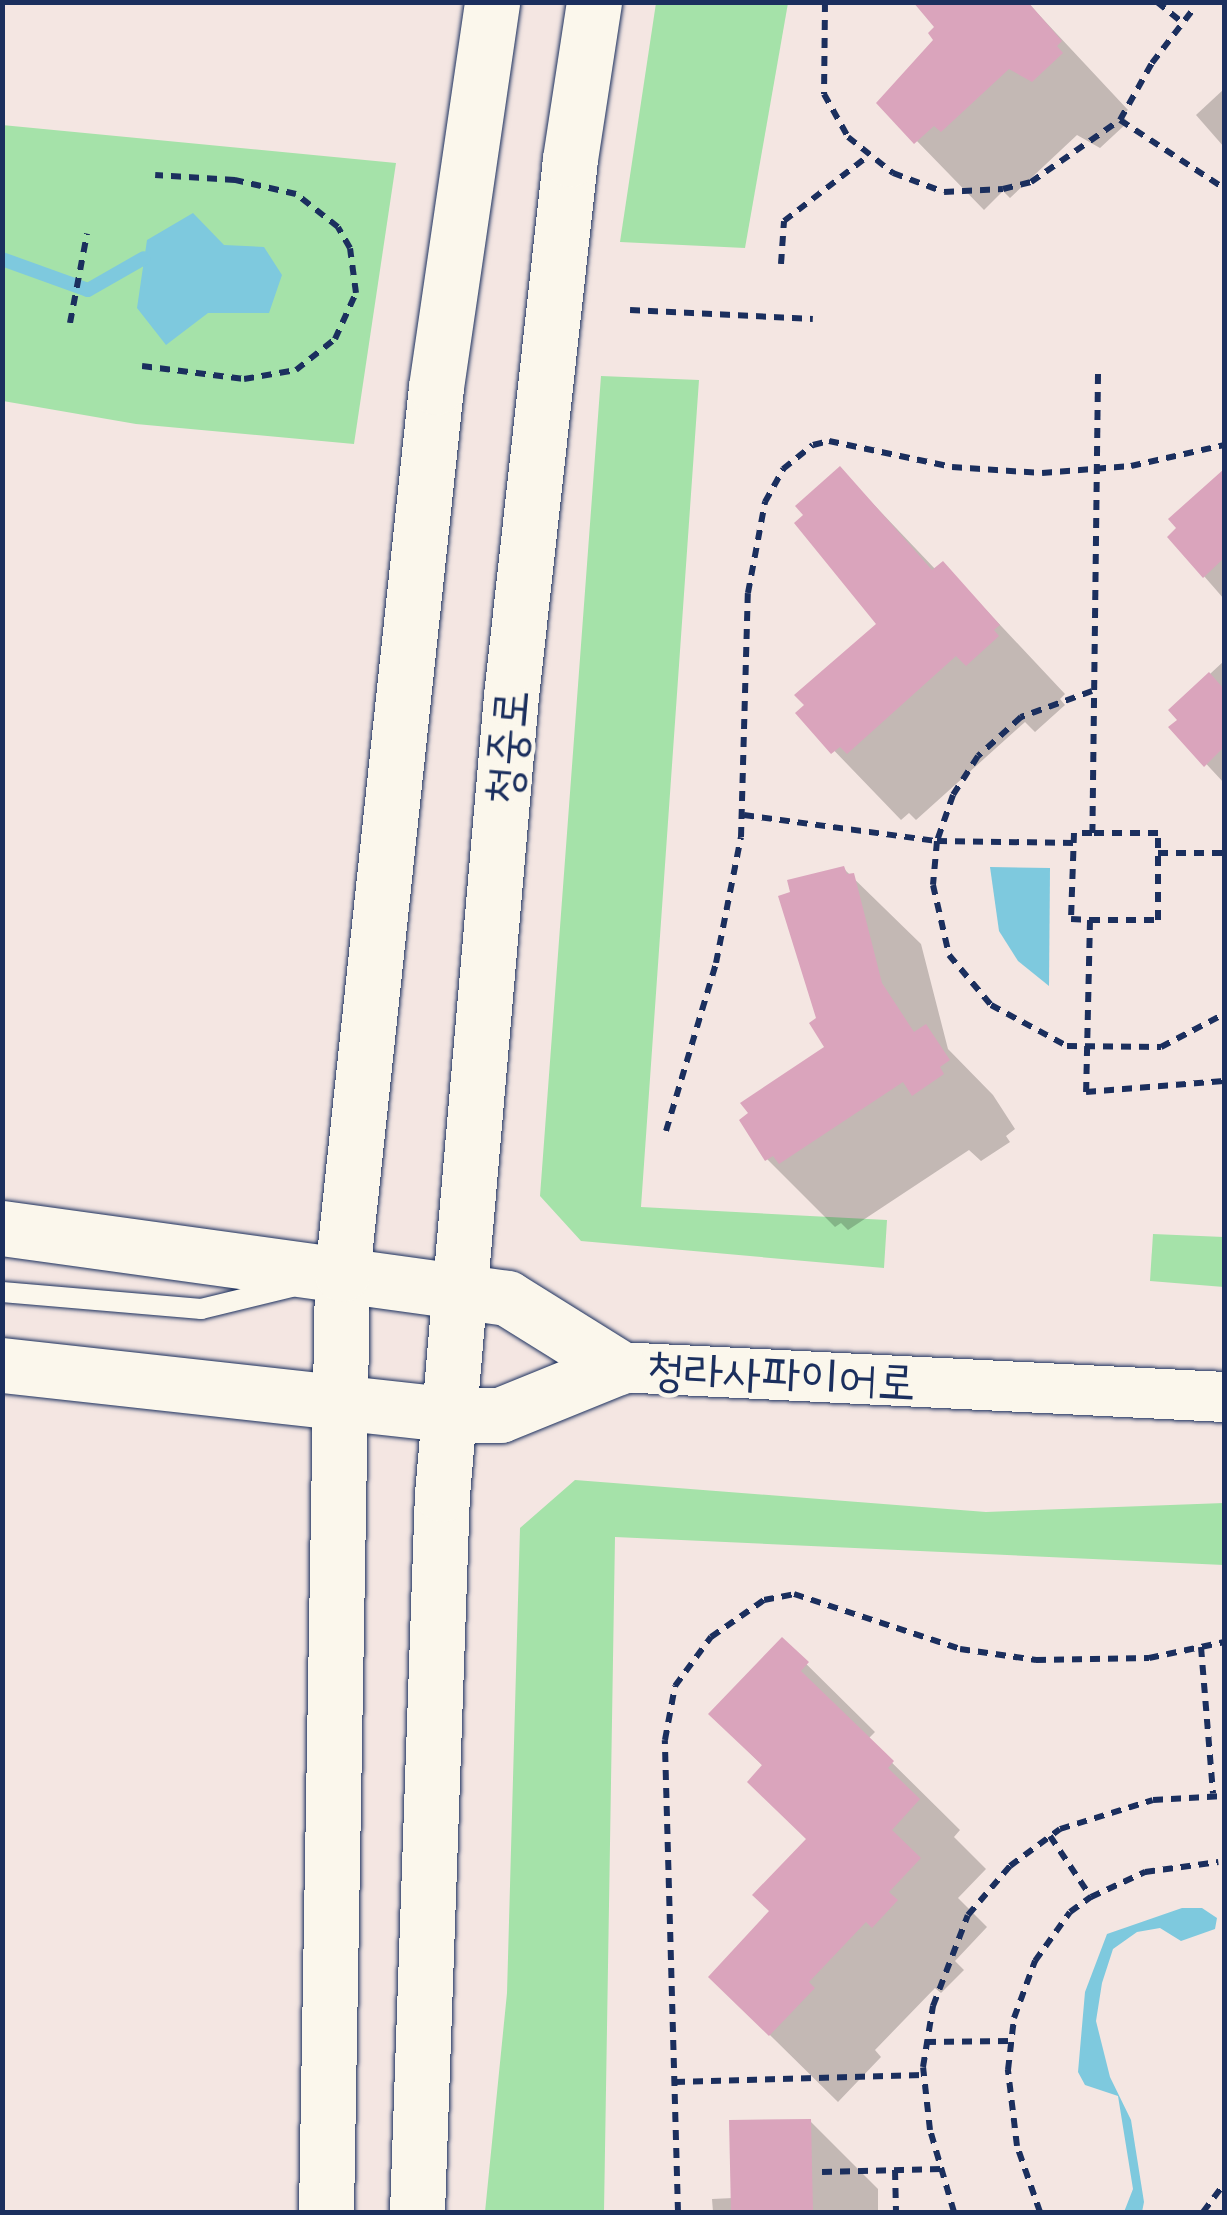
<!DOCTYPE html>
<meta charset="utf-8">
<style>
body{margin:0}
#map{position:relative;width:1227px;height:2215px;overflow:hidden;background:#f4e6e2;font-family:Caveat,"Poor Story",sans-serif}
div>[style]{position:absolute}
.green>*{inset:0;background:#a5e2a9}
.water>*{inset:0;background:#7ec9de}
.shadow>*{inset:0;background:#0003}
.stream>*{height:14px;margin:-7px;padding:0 7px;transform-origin:7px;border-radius:7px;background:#7ec9de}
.building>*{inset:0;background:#daa4bc}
.path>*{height:6px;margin-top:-3px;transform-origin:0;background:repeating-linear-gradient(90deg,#1b2f5e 0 10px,transparent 0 18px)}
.roads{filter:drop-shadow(0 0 2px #1b2f5e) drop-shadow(0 0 2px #1b2f5e)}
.service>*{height:20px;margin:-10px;padding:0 10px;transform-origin:10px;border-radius:10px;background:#fbf7ec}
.tertiary>*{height:50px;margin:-25px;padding:0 25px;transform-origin:25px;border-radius:25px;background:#fbf7ec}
.secondary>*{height:55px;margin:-27.5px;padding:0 27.5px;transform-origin:27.5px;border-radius:27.5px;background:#fbf7ec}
span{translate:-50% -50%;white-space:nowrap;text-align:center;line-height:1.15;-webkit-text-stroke:9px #fbf7ec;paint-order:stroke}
.street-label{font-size:48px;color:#1b2f5e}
.frame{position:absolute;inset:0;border:5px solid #1b2f5e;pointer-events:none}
</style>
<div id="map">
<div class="green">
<i style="clip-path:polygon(656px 3px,788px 3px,745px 248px,620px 242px)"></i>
<i style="clip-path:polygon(2px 125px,396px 163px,354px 444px,136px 424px,3px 401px)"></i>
<i style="clip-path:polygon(601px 376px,699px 380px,641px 1207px,887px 1220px,884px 1268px,581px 1241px,540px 1196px)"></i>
<i style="clip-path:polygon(1153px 1234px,1224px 1237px,1224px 1287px,1150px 1281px)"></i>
<i style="clip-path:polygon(575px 1480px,986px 1512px,1224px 1503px,1224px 1565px,615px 1537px,604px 2212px,485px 2212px,507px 1993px,520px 1528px)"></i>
</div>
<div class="water">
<i style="clip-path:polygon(193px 213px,224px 245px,264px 247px,282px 275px,269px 313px,208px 313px,166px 345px,137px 308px,147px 240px)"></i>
<i style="clip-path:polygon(990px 867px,1050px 868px,1049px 986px,1018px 961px,999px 931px)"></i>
<i style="clip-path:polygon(1182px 1908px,1202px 1908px,1217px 1918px,1215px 1929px,1181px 1941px,1160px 1928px,1137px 1932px,1113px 1949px,1102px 1983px,1096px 2021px,1110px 2077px,1131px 2120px,1144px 2202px,1142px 2212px,1124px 2212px,1133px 2189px,1118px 2096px,1085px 2085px,1078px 2072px,1085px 1992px,1107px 1934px)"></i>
</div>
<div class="shadow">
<i style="clip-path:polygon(1027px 2px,1128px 110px,1122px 115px,1128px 122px,1100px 148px,1077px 135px,1010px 198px,1003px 191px,984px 210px,880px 103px,937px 40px)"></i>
<i style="clip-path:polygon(1224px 89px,1224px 147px,1196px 115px)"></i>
<i style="clip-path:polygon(840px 469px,936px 570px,943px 564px,1065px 694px,1060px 699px,1065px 705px,1035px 732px,1025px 722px,916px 820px,909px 813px,901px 820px,798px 713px,879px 624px)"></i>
<i style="clip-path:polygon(1212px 483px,1224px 496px,1224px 599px,1170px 537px)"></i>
<i style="clip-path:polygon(1224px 661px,1224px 783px,1172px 727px,1180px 720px,1171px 710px)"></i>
<i style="clip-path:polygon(843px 868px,921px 944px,948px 1049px,993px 1095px,1015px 1129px,1006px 1136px,1010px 1142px,981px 1161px,969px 1150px,848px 1230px,841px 1223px,835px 1227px,767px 1159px,828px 1047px,819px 1019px)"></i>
<i style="clip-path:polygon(782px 1640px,875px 1732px,868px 1739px,960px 1830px,954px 1837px,986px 1869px,958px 1898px,987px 1927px,955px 1961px,964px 1970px,941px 1993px,935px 1988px,875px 2050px,881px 2057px,838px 2102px,711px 1977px,772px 1912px,809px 1840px,764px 1767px,711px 1714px)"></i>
<i style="clip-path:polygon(810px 2121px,878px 2189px,878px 2212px,713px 2212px,712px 2199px,733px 2198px)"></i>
</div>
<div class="stream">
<i style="left:2px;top:259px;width:91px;rotate:19.8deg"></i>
<i style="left:88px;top:290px;width:64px;rotate:-29.7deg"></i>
</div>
<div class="building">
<i style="clip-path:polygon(913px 2px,1028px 2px,1062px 41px,1057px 46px,1063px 53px,1032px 82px,1009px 69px,941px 132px,934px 126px,914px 144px,876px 103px,933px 40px,928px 33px,934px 27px)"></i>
<i style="clip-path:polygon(840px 466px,932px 570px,943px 561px,1000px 625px,994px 630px,999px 636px,966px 666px,956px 656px,847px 754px,840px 747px,831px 754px,795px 713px,804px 705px,794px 695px,876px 624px,794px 523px,803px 515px,795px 506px)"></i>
<i style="clip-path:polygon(1224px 469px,1224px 558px,1203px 578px,1167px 537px,1176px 528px,1168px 519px)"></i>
<i style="clip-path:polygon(1209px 672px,1224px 689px,1224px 747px,1204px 767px,1168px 727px,1177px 720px,1168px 710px)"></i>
<i style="clip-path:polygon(844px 866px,847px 874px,854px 873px,882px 983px,914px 1032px,926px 1024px,950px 1060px,940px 1067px,944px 1074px,912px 1096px,903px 1082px,779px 1164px,773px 1156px,765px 1161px,739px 1120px,748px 1113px,740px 1103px,824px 1047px,809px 1023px,816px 1018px,778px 896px,790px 892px,787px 880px)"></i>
<i style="clip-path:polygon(782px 1637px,809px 1662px,801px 1671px,894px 1761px,888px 1768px,920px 1799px,892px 1830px,921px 1858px,889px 1892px,898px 1900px,872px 1928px,866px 1922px,809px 1982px,815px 1988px,769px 2036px,708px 1977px,769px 1911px,752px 1895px,806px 1839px,747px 1782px,762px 1765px,708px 1714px)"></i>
<i style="clip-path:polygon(811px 2119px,813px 2212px,731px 2212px,729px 2120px)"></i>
</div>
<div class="path">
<i style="left:825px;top:2px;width:92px;rotate:90.6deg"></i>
<i style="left:824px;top:94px;width:49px;rotate:60.8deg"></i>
<i style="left:848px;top:137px;width:58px;rotate:38.7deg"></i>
<i style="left:893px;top:173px;width:54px;rotate:20.4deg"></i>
<i style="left:944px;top:192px;width:59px;rotate:-2.9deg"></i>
<i style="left:1003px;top:189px;width:29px;rotate:-14deg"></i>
<i style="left:1031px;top:182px;width:108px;rotate:-34.9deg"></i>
<i style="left:1120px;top:120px;width:124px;rotate:33.2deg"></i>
<i style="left:1157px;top:2px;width:32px;rotate:39deg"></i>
<i style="left:1120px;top:120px;width:65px;rotate:-60.7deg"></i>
<i style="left:1152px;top:63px;width:71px;rotate:-52.5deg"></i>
<i style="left:781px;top:264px;width:43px;rotate:-86deg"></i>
<i style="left:784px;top:221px;width:106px;rotate:-37.7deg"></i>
<i style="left:630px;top:310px;width:183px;rotate:2.8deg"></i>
<i style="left:70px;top:323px;width:91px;rotate:-79.2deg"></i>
<i style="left:142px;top:366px;width:103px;rotate:7.3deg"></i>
<i style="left:244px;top:379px;width:53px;rotate:-9.8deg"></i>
<i style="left:296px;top:370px;width:50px;rotate:-38.5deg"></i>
<i style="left:335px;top:339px;width:51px;rotate:-65.5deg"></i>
<i style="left:356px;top:293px;width:45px;rotate:-97.6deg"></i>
<i style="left:350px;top:248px;width:24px;rotate:-120deg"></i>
<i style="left:338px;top:227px;width:53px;rotate:-141.8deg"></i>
<i style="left:296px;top:194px;width:63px;rotate:-167.1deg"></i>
<i style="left:235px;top:180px;width:80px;rotate:-176.4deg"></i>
<i style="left:1098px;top:374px;width:459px;rotate:90.7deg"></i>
<i style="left:1092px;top:833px;width:18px;rotate:180deg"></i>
<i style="left:1074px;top:833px;width:86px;rotate:92deg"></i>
<i style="left:1071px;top:919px;width:19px;rotate:3deg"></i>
<i style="left:1090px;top:920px;width:172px;rotate:91.3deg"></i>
<i style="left:1086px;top:1092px;width:138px;rotate:-4.6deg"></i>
<i style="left:1092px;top:691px;width:76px;rotate:159.9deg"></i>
<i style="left:1021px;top:717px;width:58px;rotate:137.8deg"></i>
<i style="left:978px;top:756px;width:46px;rotate:122.7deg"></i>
<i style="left:953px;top:795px;width:49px;rotate:109.2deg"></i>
<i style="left:937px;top:841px;width:44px;rotate:95.2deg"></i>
<i style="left:933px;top:885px;width:72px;rotate:77.1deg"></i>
<i style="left:949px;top:955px;width:65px;rotate:50deg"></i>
<i style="left:991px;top:1005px;width:86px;rotate:28.3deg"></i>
<i style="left:1067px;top:1046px;width:94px;rotate:0.6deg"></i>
<i style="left:1161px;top:1047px;width:71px;rotate:-27.6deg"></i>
<i style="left:744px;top:815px;width:195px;rotate:7.7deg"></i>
<i style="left:937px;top:841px;width:137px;rotate:0.8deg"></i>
<i style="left:1158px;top:853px;width:66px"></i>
<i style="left:1090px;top:920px;width:68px"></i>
<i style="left:1158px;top:920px;width:87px;rotate:-90deg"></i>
<i style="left:1158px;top:833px;width:66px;rotate:180deg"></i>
<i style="left:666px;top:1131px;width:175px;rotate:-73.4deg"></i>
<i style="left:716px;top:963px;width:128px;rotate:-78.8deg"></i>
<i style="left:741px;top:837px;width:244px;rotate:-88.4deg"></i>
<i style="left:748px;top:593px;width:93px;rotate:-79.4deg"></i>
<i style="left:765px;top:502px;width:38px;rotate:-61deg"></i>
<i style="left:783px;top:469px;width:38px;rotate:-39deg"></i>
<i style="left:813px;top:445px;width:16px;rotate:-14deg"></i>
<i style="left:829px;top:441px;width:126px;rotate:11.9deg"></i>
<i style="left:952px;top:467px;width:90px;rotate:3.8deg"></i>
<i style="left:1042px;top:473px;width:89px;rotate:-4.5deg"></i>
<i style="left:1131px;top:466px;width:95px;rotate:-12.7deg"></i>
<i style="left:1201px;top:1647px;width:147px;rotate:85.3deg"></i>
<i style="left:1050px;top:1836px;width:73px;rotate:56.1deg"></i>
<i style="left:926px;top:2042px;width:84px;rotate:-0.7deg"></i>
<i style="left:675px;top:2082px;width:248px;rotate:-1.6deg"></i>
<i style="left:895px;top:2170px;width:42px;rotate:88.6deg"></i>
<i style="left:822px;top:2172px;width:119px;rotate:-1.4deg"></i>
<i style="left:678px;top:2212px;width:472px;rotate:-91.6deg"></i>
<i style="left:665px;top:1740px;width:55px;rotate:-79.5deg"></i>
<i style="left:675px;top:1686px;width:61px;rotate:-53.7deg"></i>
<i style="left:711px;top:1637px;width:65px;rotate:-34.9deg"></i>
<i style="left:764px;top:1600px;width:31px;rotate:-11deg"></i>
<i style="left:794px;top:1594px;width:175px;rotate:18.3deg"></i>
<i style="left:960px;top:1649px;width:77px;rotate:8.2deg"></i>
<i style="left:1036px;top:1660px;width:113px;rotate:-1deg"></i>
<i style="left:1149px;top:1658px;width:77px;rotate:-12deg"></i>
<i style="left:954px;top:2212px;width:85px;rotate:-106.3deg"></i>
<i style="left:930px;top:2130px;width:63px;rotate:-96.3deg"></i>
<i style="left:923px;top:2067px;width:62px;rotate:-80.7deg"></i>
<i style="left:933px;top:2006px;width:97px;rotate:-69deg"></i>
<i style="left:968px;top:1915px;width:65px;rotate:-49.4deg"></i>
<i style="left:1010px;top:1866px;width:62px;rotate:-36.5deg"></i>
<i style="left:1060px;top:1829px;width:97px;rotate:-17.3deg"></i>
<i style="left:1153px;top:1800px;width:71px;rotate:-3.2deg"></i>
<i style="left:1040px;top:2212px;width:70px;rotate:-109.2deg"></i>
<i style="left:1017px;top:2146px;width:77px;rotate:-96.8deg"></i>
<i style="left:1008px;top:2070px;width:52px;rotate:-83.4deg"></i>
<i style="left:1014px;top:2018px;width:61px;rotate:-69.8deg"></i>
<i style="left:1035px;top:1961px;width:60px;rotate:-54.5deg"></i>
<i style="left:1070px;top:1912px;width:26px;rotate:-36deg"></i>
<i style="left:1091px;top:1897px;width:60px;rotate:-24.8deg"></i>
<i style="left:1145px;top:1872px;width:74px;rotate:-7.8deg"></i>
<i style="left:1203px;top:2212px;width:35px;rotate:-53deg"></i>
</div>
<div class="roads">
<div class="service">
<i style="left:2px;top:1292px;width:200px;rotate:4.9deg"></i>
<i style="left:201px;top:1309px;width:93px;rotate:-13.7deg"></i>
</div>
<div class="tertiary">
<i style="left:618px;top:1367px;width:607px;rotate:2.83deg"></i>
</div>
<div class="secondary">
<i style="left:2px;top:1228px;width:510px;rotate:7.89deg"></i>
<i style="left:507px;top:1298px;width:131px;rotate:31.9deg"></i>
<i style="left:2px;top:1365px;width:453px;rotate:6.3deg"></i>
<i style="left:452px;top:1415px;width:48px"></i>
<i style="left:500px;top:1415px;width:127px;rotate:-22.1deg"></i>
<i style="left:326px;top:2212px;width:938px;rotate:-89.02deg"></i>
<i style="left:342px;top:1274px;width:892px;rotate:-83.95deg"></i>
<i style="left:436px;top:387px;width:389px;rotate:-81.7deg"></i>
<i style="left:417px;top:2212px;width:718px;rotate:-88.01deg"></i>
<i style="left:442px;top:1494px;width:801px;rotate:-85.06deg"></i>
<i style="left:511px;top:696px;width:540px;rotate:-83.73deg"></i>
<i style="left:570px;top:159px;width:159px;rotate:-81.3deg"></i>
</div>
</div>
<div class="street-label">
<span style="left:507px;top:747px;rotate:-85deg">청중로</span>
<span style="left:781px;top:1376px;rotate:3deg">청라사파이어로</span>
</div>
<div class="frame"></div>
</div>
